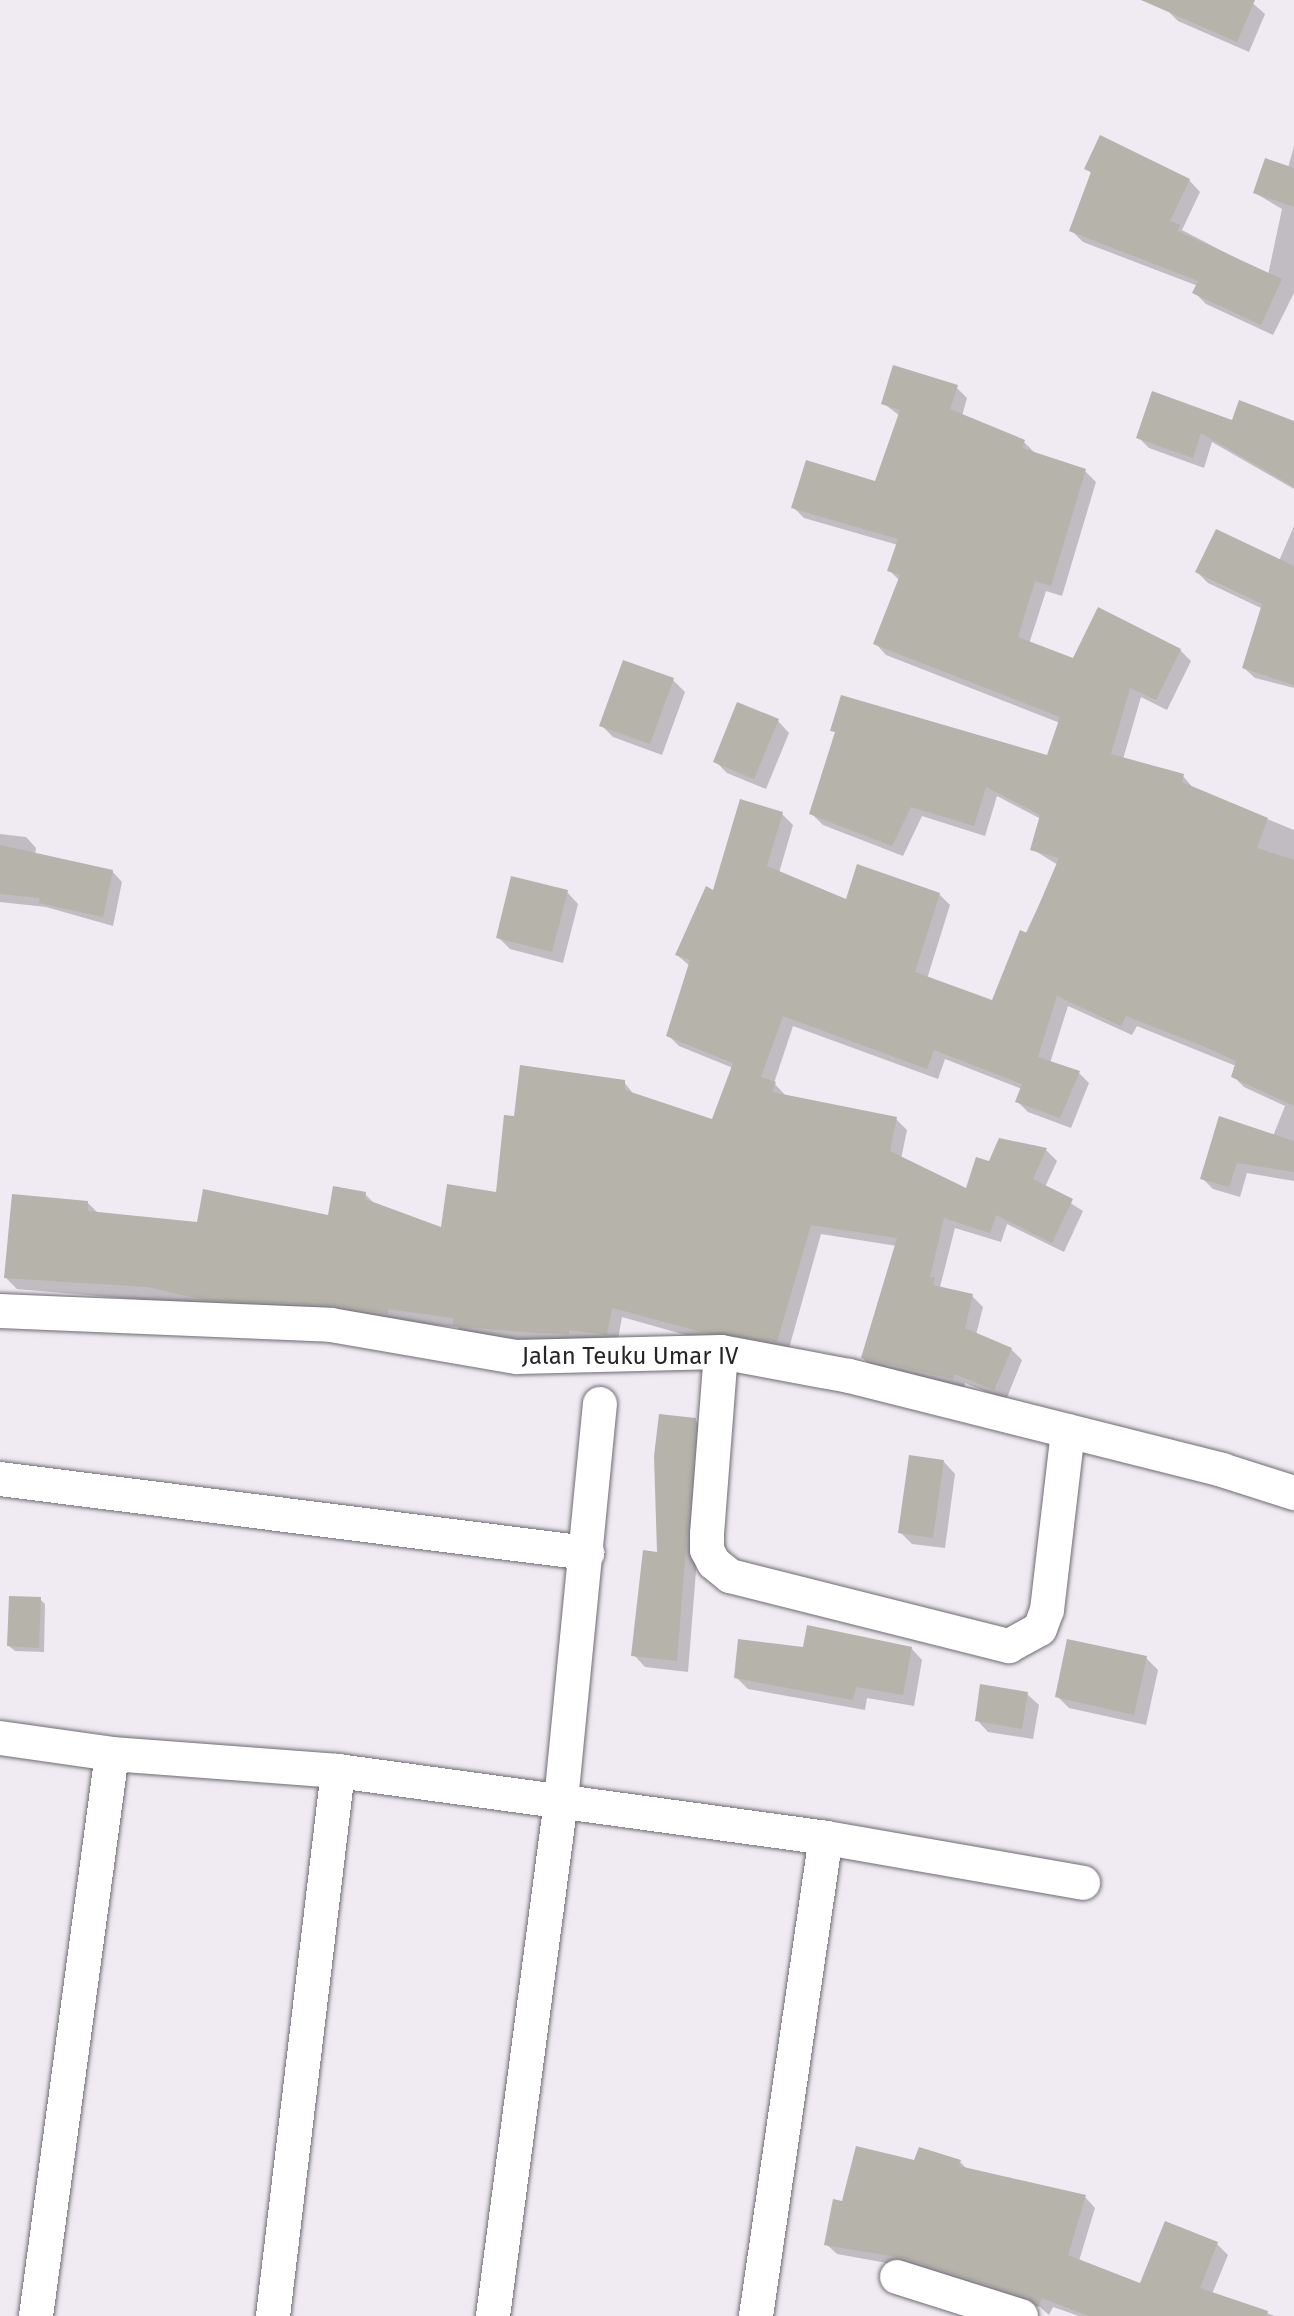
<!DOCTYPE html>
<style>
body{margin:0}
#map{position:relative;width:1294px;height:2316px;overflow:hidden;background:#f0ebf3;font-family:"Fira Sans",sans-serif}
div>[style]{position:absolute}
.shadow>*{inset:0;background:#0003}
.building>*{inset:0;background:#b6b3aa}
.roads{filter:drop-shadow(0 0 2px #706b72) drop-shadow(0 0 2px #706b72)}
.minor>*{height:34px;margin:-17px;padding:0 17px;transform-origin:17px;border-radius:17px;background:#fff}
span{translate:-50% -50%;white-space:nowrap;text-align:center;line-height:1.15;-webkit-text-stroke:6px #fff;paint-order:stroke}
.street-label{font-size:24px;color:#282529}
</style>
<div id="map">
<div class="shadow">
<i style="clip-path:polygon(1170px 0,1249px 0,1265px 14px,1249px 52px,1178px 21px,1166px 9px)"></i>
<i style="clip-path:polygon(1294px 146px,1294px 293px,1273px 335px,1206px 304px,1195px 293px,1198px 286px,1083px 242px,1071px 230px,1092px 174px,1086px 168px,1189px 180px,1200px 192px,1182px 230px,1268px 275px,1282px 209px,1255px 193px,1288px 168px)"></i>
<i style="clip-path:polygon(956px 387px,967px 398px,962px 416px,1024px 442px,1035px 453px,1085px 471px,1096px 482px,1062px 596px,1046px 591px,1029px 644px,1074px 660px,1180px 650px,1191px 661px,1167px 710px,1141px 697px,1123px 759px,1183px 776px,1194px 789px,1294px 830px,1294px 1181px,1247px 1173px,1240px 1197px,1213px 1189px,1202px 1178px,1273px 1136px,1285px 1106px,1244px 1087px,1233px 1076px,1236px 1066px,1137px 1026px,1132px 1035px,1068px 1006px,1050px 1063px,1078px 1072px,1089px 1083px,1071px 1128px,1028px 1112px,1017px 1101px,1022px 1089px,945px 1059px,938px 1079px,793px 1026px,774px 1083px,785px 1095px,896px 1119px,907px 1130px,901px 1159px,968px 1191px,990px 1164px,1046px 1150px,1057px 1161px,1045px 1187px,1083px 1211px,1064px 1252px,1007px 1224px,1001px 1242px,955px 1228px,940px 1287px,972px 1296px,983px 1307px,976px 1335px,1011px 1349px,1022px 1360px,1006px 1400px,965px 1383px,964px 1389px,874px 1369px,863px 1358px,897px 1246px,821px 1234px,788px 1352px,714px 1343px,622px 1317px,617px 1345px,466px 1336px,457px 1327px,17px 1289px,6px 1278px,88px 1203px,99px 1214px,198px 1224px,329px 1218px,365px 1194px,376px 1205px,442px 1230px,498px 1194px,515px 1118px,624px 1082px,635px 1096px,714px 1121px,733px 1068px,679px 1046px,668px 1035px,690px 966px,677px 955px,714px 892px,782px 814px,793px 825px,779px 873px,847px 902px,939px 894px,950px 905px,927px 979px,993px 1002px,1058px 865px,1032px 849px,1041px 819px,997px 796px,985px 836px,922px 816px,903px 856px,823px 825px,812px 814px,837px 734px,833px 730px,1049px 758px,1060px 723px,886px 655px,876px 644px,900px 581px,889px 570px,898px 545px,804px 518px,793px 507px,877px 483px,900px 416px,883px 403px)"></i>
<i style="clip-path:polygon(1233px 422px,1294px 423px,1294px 489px,1212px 442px,1204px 468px,1149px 448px,1138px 437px)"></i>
<i style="clip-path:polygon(1294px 526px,1294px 688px,1255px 678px,1244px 668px,1263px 609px,1208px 583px,1197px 572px,1279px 561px)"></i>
<i style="clip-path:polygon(673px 680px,685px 692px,662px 755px,613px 737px,601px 725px)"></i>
<i style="clip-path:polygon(778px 721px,789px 733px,766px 789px,727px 773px,715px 761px)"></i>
<i style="clip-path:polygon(0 834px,26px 837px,36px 848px,35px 855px,112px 871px,122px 882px,113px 926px,46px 907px,0 902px)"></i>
<i style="clip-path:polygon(567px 892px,578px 904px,563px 963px,510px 949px,499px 938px)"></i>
<i style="clip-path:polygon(695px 1420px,707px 1432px,688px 1672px,645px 1667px,634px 1655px)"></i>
<i style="clip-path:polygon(944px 1462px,955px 1474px,945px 1548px,912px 1544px,900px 1532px)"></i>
<i style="clip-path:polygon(40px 1599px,45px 1604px,44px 1652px,15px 1651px,9px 1646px)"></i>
<i style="clip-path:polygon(911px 1648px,922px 1660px,914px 1706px,867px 1698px,865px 1710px,748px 1689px,736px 1677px,804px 1649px)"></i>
<i style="clip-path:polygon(1146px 1658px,1158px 1670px,1146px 1725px,1069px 1708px,1057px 1696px)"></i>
<i style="clip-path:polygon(1027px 1694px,1039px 1705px,1033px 1739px,988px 1732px,977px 1720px)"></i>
<i style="clip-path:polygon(960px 2162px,968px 2170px,1085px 2197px,1095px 2208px,1079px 2261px,1141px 2285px,1217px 2244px,1228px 2255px,1212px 2294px,1275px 2316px,1079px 2316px,1053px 2307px,1049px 2315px,1040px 2307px,915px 2268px,837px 2254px,826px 2244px,844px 2203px,915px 2163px)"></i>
</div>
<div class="building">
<i style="clip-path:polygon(1141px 0,1255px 0,1237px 42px)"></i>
<i style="clip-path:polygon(1100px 135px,1190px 179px,1170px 221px,1180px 225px,1178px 231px,1282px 279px,1261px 325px,1192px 293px,1198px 281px,1069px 231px,1091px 172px,1084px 169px)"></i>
<i style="clip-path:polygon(1265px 158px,1294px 168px,1294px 207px,1253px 193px)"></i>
<i style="clip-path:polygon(893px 365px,958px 385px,950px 409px,1025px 440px,1022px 448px,1086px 469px,1051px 586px,1035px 581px,1018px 637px,1073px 658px,1098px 607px,1181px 649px,1156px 700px,1130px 688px,1111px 754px,1184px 774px,1182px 782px,1268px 818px,1257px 848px,1294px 860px,1294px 1106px,1231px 1077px,1236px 1061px,1203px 1046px,1126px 1016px,1121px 1026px,1057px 996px,1038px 1057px,1080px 1071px,1060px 1118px,1015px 1102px,1022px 1084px,934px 1050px,927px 1069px,783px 1016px,761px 1077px,776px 1082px,772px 1092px,897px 1117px,890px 1151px,966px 1188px,976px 1157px,989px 1161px,999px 1138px,1047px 1148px,1033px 1179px,1073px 1199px,1052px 1243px,996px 1215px,990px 1233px,944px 1218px,930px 1277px,935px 1278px,933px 1285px,973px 1294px,965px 1328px,1012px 1348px,994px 1390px,954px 1374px,953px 1379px,861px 1358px,897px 1238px,811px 1225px,777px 1342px,702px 1332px,612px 1308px,607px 1335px,569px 1330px,569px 1334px,537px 1333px,453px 1326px,453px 1318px,388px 1309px,388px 1314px,332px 1305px,204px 1300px,148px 1287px,4px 1278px,12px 1194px,88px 1201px,88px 1211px,197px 1222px,203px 1189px,328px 1215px,333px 1186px,366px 1192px,365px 1199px,441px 1227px,447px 1184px,496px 1192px,504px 1115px,514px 1116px,520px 1065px,625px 1080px,625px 1090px,712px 1119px,733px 1063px,666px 1036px,690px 960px,675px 955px,706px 886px,713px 890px,740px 799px,783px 812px,767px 866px,846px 899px,857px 864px,940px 893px,915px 972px,992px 1000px,1020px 930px,1027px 933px,1059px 858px,1030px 850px,1040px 815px,986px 787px,974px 826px,911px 807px,892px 846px,809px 814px,835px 732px,830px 731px,841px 695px,1047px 755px,1060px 717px,873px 644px,900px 575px,887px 571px,898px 539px,791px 508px,806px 460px,875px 481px,900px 410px,881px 404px)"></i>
<i style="clip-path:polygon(1152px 391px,1232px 420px,1239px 400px,1294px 421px,1294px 487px,1201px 433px,1193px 458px,1136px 438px)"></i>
<i style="clip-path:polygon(1216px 529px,1294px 566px,1294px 685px,1242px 668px,1262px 604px,1195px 572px)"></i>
<i style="clip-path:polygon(623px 660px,674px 678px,650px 744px,599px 726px)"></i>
<i style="clip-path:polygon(737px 702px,779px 719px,754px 779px,713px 762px)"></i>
<i style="clip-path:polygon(0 845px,113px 870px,103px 917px,39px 903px,40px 898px,0 894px)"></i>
<i style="clip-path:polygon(511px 876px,568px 890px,552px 952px,496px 938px)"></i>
<i style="clip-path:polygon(1219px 1116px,1294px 1141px,1294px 1172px,1237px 1163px,1229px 1187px,1200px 1179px)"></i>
<i style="clip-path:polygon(659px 1414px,696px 1418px,677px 1661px,631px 1656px,643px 1550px,657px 1552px,654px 1456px)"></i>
<i style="clip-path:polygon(909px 1455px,944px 1460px,933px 1538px,898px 1533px)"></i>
<i style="clip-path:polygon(9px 1596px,41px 1597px,39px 1648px,7px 1646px)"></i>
<i style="clip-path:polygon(807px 1625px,912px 1647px,903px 1695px,856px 1687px,853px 1700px,734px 1678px,738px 1639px,803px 1647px)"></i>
<i style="clip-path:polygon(1067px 1639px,1147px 1656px,1134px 1715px,1055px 1697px)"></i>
<i style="clip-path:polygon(980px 1684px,1028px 1692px,1022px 1729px,975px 1721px)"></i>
<i style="clip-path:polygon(856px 2146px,914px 2160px,919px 2147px,961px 2160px,959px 2166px,1086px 2195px,1068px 2255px,1140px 2283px,1165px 2221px,1218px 2242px,1200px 2288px,1268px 2311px,1267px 2316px,1089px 2316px,1042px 2298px,1038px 2307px,1027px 2297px,903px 2258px,824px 2245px,833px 2199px,842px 2201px)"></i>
</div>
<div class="roads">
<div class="minor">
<i style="left:0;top:1311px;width:331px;rotate:2.4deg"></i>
<i style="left:331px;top:1325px;width:189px;rotate:9.8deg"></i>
<i style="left:517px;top:1357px;width:204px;rotate:-1.4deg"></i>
<i style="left:721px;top:1352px;width:130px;rotate:10.6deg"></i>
<i style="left:849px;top:1376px;width:385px;rotate:14.1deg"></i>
<i style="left:1222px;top:1470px;width:76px;rotate:17.7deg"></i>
<i style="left:721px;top:1352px;width:183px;rotate:94.4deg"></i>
<i style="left:707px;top:1534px;width:16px;rotate:90deg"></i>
<i style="left:707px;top:1550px;width:15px;rotate:62deg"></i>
<i style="left:714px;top:1563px;width:21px;rotate:39deg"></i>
<i style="left:730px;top:1576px;width:288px;rotate:14.1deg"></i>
<i style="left:1009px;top:1646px;width:35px;rotate:-29deg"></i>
<i style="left:1040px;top:1629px;width:20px;rotate:-70deg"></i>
<i style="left:1047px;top:1610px;width:180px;rotate:-83.3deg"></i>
<i style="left:0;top:1479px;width:592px;rotate:7.19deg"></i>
<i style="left:0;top:1738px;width:113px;rotate:8.1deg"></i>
<i style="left:112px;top:1754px;width:227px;rotate:4.3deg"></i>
<i style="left:338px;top:1771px;width:493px;rotate:7.8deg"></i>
<i style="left:826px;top:1838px;width:261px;rotate:9.9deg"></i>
<i style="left:897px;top:2277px;width:130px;rotate:17.5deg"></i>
<i style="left:36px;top:2316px;width:567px;rotate:-82.3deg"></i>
<i style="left:273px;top:2316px;width:549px;rotate:-83.2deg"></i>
<i style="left:493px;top:2316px;width:519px;rotate:-82.48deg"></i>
<i style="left:561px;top:1801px;width:399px;rotate:-84.4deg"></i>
<i style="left:756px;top:2316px;width:483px;rotate:-81.7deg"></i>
</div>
</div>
<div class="street-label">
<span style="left:630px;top:1357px">Jalan Teuku Umar IV</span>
</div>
</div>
